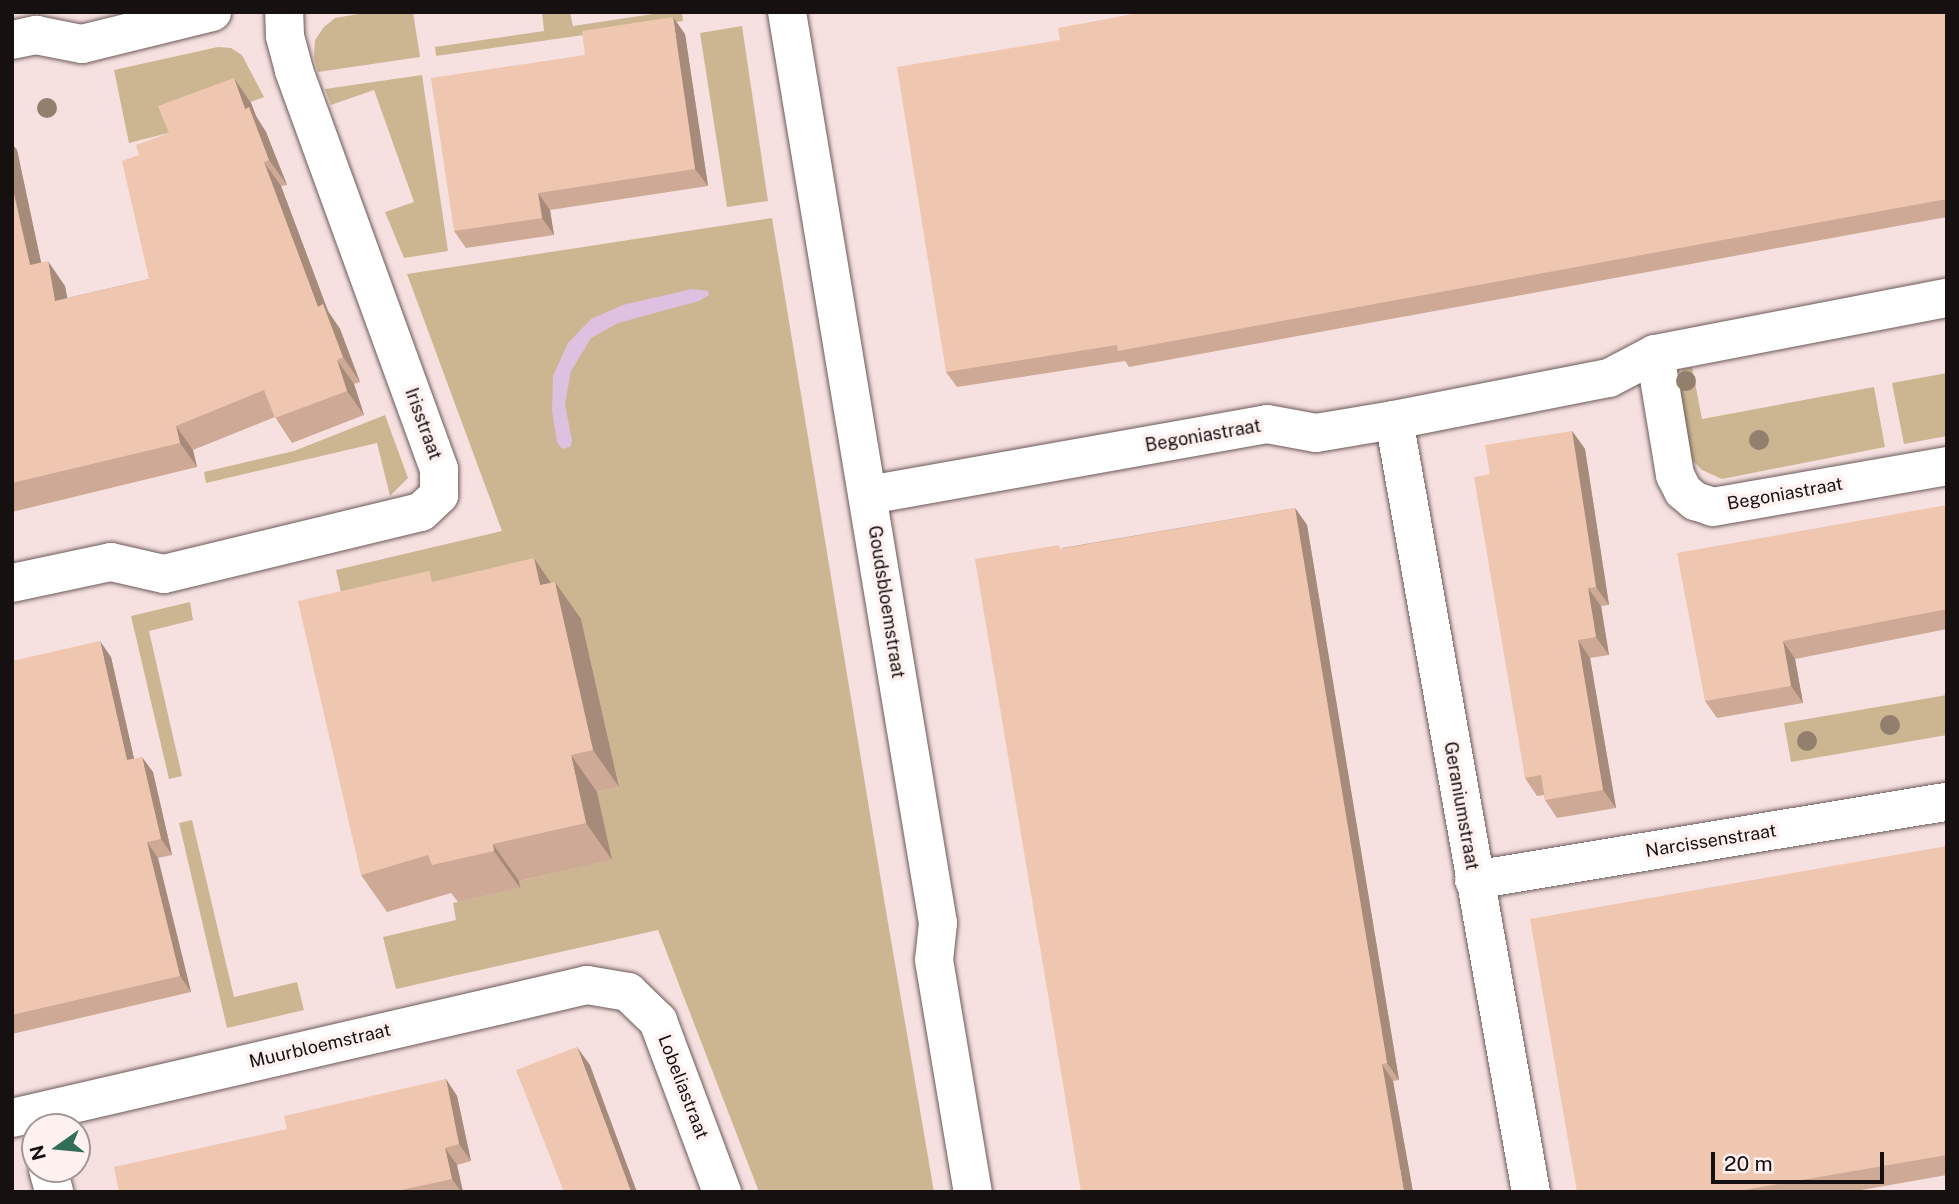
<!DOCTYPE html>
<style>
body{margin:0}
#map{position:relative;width:1959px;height:1204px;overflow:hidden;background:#f6e1e0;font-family:"Public Sans",sans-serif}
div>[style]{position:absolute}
.green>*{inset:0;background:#ccb692}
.water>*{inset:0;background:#dec0e1}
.roads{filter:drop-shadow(0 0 2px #6c5a59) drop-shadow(0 0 2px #6c5a59)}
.minor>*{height:38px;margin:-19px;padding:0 19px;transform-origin:19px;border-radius:19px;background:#fff}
.trees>*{width:20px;height:20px;margin:-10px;border-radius:50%;background:#927f6e}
.wall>*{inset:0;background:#ceaa96}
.shaded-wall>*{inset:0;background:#a78b7a}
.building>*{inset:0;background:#efc6af}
span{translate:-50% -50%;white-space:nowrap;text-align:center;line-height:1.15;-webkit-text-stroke:7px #fef1f0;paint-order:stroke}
.street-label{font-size:18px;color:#171010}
.frame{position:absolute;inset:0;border:14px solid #171010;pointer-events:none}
.north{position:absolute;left:21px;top:1113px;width:70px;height:70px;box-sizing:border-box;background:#fef1f0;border:2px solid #a29796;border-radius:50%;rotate:255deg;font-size:19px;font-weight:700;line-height:28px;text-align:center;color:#171010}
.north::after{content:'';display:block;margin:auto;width:24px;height:32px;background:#326d57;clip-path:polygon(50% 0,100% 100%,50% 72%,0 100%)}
.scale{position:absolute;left:1711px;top:1152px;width:173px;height:32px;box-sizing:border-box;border:4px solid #171010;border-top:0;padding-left:9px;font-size:21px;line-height:24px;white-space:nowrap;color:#171010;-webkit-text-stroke:5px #fef1f0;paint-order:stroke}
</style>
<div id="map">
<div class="green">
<i style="clip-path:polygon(370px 12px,413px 12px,420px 57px,318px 72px,314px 57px,315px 40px,324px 27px,335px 18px)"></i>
<i style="clip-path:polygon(542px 12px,570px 12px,573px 26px,666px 12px,682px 12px,683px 21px,436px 56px,435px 47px,544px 31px)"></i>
<i style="clip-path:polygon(742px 26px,768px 201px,727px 207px,700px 33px)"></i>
<i style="clip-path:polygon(218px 47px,231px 48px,242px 55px,264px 97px,176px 131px,129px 143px,114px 70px)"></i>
<i style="clip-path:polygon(422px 75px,448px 251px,404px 258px,385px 212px,414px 202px,374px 90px,331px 105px,325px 89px)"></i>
<i style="clip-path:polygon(772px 218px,885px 905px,934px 1192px,759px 1192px,658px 930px,396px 989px,383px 937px,456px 920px,453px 903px,519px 888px,519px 881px,611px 860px,597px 792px,619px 787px,581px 619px,346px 615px,336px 570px,502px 531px,407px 274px)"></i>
<i style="clip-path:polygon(1692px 367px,1702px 419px,1874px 387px,1885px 447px,1722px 479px,1702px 470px,1686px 454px,1675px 381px,1683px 369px)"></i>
<i style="clip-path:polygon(1947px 373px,1947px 436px,1904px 444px,1892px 383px)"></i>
<i style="clip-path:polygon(385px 415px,408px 478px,390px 496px,377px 443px,206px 483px,204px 472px,294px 451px)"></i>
<i style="clip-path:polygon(190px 602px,193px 620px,149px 631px,182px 776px,169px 779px,131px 616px)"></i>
<i style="clip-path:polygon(1947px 695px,1947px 735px,1791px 762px,1784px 723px)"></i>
<i style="clip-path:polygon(192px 820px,234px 997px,297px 982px,304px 1010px,227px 1028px,179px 823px)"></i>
</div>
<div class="water">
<i style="clip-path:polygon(692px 289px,708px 291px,709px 295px,699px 301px,618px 323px,591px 338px,571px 371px,565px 404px,572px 441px,570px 447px,562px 449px,557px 442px,552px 411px,553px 376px,568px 343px,591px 319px,623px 305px)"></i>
</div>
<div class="roads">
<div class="minor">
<i style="left:787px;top:12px;width:923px;rotate:80.59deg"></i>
<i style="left:938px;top:923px;width:37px;rotate:96deg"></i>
<i style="left:934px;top:960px;width:235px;rotate:80.5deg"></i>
<i style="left:12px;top:40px;width:25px;rotate:-12deg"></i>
<i style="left:36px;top:35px;width:47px;rotate:11.1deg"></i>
<i style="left:82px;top:44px;width:134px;rotate:-13.8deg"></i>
<i style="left:1655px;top:354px;width:123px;rotate:80.6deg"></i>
<i style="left:1675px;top:475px;width:18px;rotate:63deg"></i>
<i style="left:1683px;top:491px;width:16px;rotate:40deg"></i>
<i style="left:1695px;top:501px;width:19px;rotate:18deg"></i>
<i style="left:1713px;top:507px;width:238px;rotate:-9.9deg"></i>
<i style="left:1394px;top:420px;width:784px;rotate:79.94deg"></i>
<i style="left:869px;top:495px;width:404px;rotate:-10.1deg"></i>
<i style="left:1267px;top:424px;width:50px;rotate:10.4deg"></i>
<i style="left:1316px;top:433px;width:79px;rotate:-9.5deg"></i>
<i style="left:1394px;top:420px;width:219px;rotate:-11.1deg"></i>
<i style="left:1609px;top:378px;width:52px;rotate:-27.6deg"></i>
<i style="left:1655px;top:354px;width:297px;rotate:-10.9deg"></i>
<i style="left:12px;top:583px;width:101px;rotate:-12deg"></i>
<i style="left:111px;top:562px;width:54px;rotate:12.8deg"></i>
<i style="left:164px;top:574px;width:264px;rotate:-13.6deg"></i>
<i style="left:421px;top:512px;width:25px;rotate:-43deg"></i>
<i style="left:439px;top:495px;width:26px;rotate:-90deg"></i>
<i style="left:439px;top:469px;width:425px;rotate:-110deg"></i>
<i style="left:294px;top:70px;width:35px;rotate:-105deg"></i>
<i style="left:285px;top:36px;width:24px;rotate:-92deg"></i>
<i style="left:1474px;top:880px;width:479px;rotate:-9.4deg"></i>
<i style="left:12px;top:1118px;width:590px;rotate:-13.02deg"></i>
<i style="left:587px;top:985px;width:42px;rotate:9.7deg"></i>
<i style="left:628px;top:992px;width:42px;rotate:44deg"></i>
<i style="left:658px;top:1021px;width:183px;rotate:69.5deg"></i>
<i style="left:48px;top:1169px;width:24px;rotate:75deg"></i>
</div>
</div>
<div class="trees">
<i style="left:47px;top:108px"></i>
<i style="left:1686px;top:381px"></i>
<i style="left:1759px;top:440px"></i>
<i style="left:1890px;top:725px"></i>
<i style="left:1807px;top:741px"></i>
</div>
<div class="wall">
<i style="clip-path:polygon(1947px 12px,1947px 217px,1129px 367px,1125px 361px,957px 387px,946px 372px)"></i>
<i style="clip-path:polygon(685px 34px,708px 186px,550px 210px,554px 235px,466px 248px,454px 231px,585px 55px)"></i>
<i style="clip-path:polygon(251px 103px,256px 116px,266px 132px,287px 185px,281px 186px,328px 311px,340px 329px,360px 382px,354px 384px,364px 415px,292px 443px,275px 417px,193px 450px,197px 467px,12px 512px,12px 144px,17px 150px,41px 263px,65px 286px,67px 298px,149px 279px,139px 155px)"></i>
<i style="clip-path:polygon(1572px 431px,1585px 449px,1609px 605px,1601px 606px,1609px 655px,1590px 658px,1616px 808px,1557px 818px,1545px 800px,1544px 795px,1537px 796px,1525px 778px,1490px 474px)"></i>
<i style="clip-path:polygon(1947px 505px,1947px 629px,1795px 659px,1803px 703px,1717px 718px,1705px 701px)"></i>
<i style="clip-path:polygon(1295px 508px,1307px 525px,1399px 1080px,1393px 1081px,1413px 1192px,1062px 548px)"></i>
<i style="clip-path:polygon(436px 581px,551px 583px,581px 619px,619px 787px,597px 792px,612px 860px,519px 881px,520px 888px,458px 902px,451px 893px,387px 912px,361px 875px)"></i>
<i style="clip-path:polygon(111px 657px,134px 759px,153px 772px,172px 855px,158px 858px,191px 992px,12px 1034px,12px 661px)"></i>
<i style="clip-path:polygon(1947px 846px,1947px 1175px,1850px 1192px,1577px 1192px)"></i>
<i style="clip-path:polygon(446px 1079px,457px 1096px,471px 1161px,457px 1165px,463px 1192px,119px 1192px)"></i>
</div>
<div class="shaded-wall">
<i style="clip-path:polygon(673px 17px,685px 34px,708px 186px,695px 169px)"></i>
<i style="clip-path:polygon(234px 78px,251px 103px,256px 116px,266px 132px,287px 185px,269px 160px,245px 109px)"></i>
<i style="clip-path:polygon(12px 144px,17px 150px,47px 290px,30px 265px,12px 185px)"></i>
<i style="clip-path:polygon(264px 162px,281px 186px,328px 311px,340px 329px,360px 382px,343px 357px,318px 307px)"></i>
<i style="clip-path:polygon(538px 193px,550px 210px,554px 235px,542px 218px)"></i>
<i style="clip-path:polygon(48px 261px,65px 286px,73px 326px,55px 301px)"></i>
<i style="clip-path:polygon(337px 360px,354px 384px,364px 415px,347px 391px)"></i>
<i style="clip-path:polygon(176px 426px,193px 450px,197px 467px,180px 443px)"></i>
<i style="clip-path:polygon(1572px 431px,1585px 449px,1609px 605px,1596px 587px)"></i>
<i style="clip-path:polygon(1295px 508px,1307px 525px,1399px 1080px,1387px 1063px)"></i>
<i style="clip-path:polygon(534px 558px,557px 592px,555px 582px,581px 619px,619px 787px,593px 750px,540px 585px)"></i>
<i style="clip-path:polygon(1588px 588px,1601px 606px,1609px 655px,1596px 637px)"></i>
<i style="clip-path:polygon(1578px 640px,1590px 658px,1616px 808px,1603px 790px)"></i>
<i style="clip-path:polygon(100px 641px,111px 657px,138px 776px,127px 760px)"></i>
<i style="clip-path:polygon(1783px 641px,1795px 659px,1803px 703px,1791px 686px)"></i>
<i style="clip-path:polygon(571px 755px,597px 792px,612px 860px,586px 823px)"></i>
<i style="clip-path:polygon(142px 757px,153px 772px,172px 855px,161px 839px)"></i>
<i style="clip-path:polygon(147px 842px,158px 858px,191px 992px,180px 976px)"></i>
<i style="clip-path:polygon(493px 844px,519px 881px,520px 888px,494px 851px)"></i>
<i style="clip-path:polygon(577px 1047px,590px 1065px,637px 1192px,631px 1192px)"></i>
<i style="clip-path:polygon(1382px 1064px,1393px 1081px,1413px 1192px,1404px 1192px)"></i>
<i style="clip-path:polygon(446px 1079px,457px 1096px,471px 1161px,459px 1144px)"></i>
<i style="clip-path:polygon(445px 1148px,457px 1165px,463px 1192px,461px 1192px,452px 1179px)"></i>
</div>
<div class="building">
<i style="clip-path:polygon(1144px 12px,1947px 12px,1947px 199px,1118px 351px,1117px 345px,946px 372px,897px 67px,1060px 40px,1058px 28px)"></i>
<i style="clip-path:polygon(673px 17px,695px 169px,538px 193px,542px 218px,454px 231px,431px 78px,585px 55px,582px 31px)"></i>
<i style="clip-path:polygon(234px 78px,245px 109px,249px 107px,269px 160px,264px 162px,318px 307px,323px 304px,343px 357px,337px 360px,347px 391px,275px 418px,264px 390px,176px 426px,180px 443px,12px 483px,12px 185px,30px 265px,48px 261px,55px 301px,149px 279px,122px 161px,139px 155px,136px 145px,169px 133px,158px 106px)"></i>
<i style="clip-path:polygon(1572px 431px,1596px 587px,1588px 588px,1596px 637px,1578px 640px,1603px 790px,1545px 800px,1541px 775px,1525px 778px,1474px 477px,1490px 474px,1485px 445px)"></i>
<i style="clip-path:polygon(1947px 505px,1947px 609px,1783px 641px,1791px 686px,1705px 701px,1677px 553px)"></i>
<i style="clip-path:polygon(1295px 508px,1387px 1063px,1382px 1064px,1404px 1192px,1081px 1192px,975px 559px,1059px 545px,1060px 549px)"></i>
<i style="clip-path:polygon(534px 558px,540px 585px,555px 582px,593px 750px,571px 755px,586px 823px,493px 844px,494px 851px,432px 865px,428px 855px,361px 875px,298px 601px,429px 571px,432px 582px)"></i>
<i style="clip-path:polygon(100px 641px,127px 760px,142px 757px,161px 839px,147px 842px,180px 976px,12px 1015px,12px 661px)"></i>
<i style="clip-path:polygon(1947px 846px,1947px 1155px,1732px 1192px,1577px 1192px,1530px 919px)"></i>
<i style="clip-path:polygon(577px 1047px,631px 1192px,564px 1192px,516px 1070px)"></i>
<i style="clip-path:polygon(446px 1079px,459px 1144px,445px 1148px,452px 1179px,392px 1192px,119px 1192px,114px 1167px,287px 1129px,284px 1116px)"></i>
</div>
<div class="street-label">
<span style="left:423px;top:424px;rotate:70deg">Irisstraat</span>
<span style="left:1203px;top:436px;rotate:-10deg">Begoniastraat</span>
<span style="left:1785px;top:494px;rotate:-10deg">Begoniastraat</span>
<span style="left:886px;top:602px;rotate:81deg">Goudsbloemstraat</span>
<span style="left:1461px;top:806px;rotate:80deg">Geraniumstraat</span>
<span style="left:1711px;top:841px;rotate:-9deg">Narcissenstraat</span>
<span style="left:320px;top:1046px;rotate:-13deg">Muurbloemstraat</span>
<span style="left:683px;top:1087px;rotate:69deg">Lobeliastraat</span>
</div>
<div class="frame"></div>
<div class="north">N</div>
<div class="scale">20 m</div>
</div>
